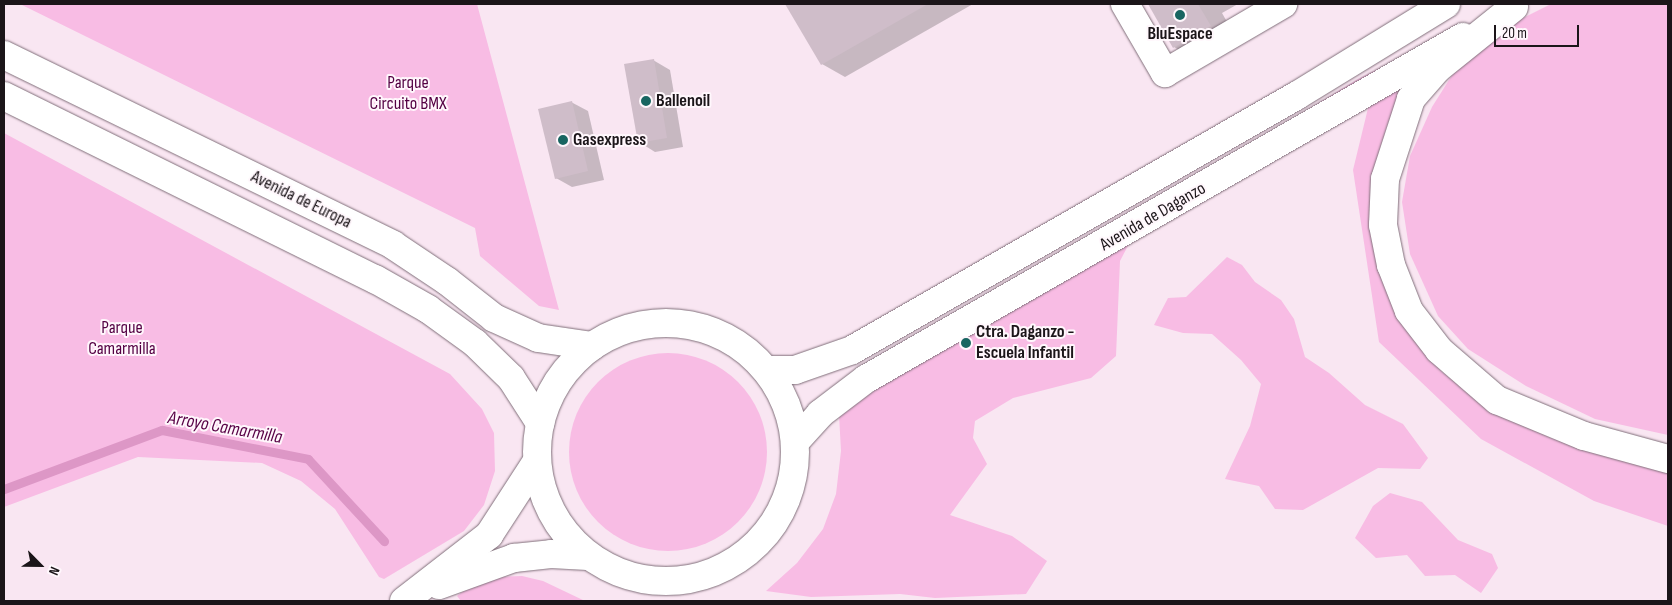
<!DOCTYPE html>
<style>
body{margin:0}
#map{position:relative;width:1672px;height:605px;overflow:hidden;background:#f9e6f2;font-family:"Sofia Sans Condensed",sans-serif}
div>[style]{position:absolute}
.green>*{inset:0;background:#f8bce4}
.round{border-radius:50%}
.shadow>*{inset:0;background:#0003}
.stream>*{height:9px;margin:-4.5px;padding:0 4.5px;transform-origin:4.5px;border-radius:4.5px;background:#dd97c6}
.building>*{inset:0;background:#cfbdc9}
.roads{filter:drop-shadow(0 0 1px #806f7a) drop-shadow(0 0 1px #806f7a)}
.minor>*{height:28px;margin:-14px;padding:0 14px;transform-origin:14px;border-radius:14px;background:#fff}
.major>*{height:28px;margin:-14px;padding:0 14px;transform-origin:14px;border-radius:14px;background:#fff}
.major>.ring{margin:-14px;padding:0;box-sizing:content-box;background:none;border:28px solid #fff;border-radius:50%}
.highway>*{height:28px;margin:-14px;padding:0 14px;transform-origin:14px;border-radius:14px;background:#fff}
.dots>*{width:14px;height:14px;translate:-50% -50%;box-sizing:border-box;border:2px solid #fff7fc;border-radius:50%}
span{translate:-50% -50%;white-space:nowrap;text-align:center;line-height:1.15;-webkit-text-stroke:4px #fff7fc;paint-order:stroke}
.poi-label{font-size:18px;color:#1b1519;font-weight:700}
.left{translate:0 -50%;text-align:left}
.park-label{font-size:18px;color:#540043}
.street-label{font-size:18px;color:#1b1519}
.water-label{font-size:19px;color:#580246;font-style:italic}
.frame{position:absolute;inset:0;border:5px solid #1b1519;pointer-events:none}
.north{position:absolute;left:15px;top:540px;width:50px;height:50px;-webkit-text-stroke:4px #fff7fc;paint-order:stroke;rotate:113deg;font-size:14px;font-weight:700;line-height:20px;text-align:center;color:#1b1519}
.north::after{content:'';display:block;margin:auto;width:18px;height:22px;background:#1b1519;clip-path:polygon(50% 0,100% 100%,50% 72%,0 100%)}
.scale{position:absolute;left:1494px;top:25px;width:85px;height:22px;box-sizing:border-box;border:2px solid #1b1519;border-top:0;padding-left:6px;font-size:15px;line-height:18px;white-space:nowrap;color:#1b1519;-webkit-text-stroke:4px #fff7fc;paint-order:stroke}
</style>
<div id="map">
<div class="green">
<i style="clip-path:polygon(20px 4px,477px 4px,559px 310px,539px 306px,480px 256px,475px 228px)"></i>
<i style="clip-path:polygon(1551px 4px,1668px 4px,1668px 435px,1595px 419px,1526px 386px,1468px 349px,1438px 316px,1410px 254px,1402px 202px,1410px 156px,1432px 107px,1454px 72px,1515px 22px)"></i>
<i style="clip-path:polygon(1450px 33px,1407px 85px,1388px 123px,1377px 159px,1409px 332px,1442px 372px,1495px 412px,1551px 438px,1640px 465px,1668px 469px,1668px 526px,1594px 501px,1481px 439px,1379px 342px,1353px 170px,1370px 100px,1132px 238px,1120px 261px,1116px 356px,1091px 378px,1013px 398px,975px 421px,973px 438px,987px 464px,950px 515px,1012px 536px,1047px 561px,1026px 594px,935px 598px,900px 594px,811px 597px,766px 591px,797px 563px,823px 529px,836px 494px,841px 451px,838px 397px,1358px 79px)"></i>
<i style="clip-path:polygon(4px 133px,450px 374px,482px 409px,494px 433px,495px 471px,484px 505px,464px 531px,384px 579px,379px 577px,335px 509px,301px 481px,262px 463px,138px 457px,4px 507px)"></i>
<i style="clip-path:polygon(1227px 257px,1242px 265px,1255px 282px,1281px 300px,1294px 319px,1305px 357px,1329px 373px,1365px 405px,1403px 424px,1428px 458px,1420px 469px,1378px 468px,1303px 510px,1275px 509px,1259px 486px,1225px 479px,1250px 426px,1261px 384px,1241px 360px,1212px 334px,1183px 333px,1154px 325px,1168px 298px,1186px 297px)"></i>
<i class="round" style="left:569px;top:353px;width:198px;height:198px"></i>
<i style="clip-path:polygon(1390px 493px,1422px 502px,1458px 540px,1492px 554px,1498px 568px,1481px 593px,1455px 575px,1425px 576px,1407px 555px,1376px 558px,1355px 538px,1373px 506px)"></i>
<i style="clip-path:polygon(522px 576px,543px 581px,585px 601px,461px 601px,457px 596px,470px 586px,499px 577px)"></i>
</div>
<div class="shadow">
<i style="clip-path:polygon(786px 4px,973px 4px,845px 77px,822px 64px)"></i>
<i style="clip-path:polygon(1150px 4px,1238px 4px,1222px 13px,1239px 43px,1202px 63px,1174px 47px)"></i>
<i style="clip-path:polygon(653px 60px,670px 70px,683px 147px,655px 152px,639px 142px)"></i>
<i style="clip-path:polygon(571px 102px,588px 111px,604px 180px,572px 187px,556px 178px)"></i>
</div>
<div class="stream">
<i style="left:4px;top:489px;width:169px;rotate:-20.5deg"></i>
<i style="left:162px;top:430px;width:149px;rotate:11.2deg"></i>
<i style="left:308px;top:459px;width:112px;rotate:47.2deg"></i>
</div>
<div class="building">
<i style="clip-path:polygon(785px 4px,928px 4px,821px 65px)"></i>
<i style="clip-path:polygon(1148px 4px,1198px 4px,1211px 26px,1173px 48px)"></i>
<i style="clip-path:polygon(654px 59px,667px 138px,638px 143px,624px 64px)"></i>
<i style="clip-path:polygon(572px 101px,588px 171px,555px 179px,538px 109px)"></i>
</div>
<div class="roads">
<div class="minor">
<i style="left:1125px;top:4px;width:80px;rotate:59.9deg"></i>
<i style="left:1165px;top:73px;width:137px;rotate:-30.3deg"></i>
<i style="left:4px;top:55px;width:433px;rotate:26deg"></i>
<i style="left:393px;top:245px;width:65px;rotate:33.7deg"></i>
<i style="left:447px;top:281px;width:60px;rotate:38.2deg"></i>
<i style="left:494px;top:318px;width:48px;rotate:24.4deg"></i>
<i style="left:538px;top:338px;width:55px;rotate:8.4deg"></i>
<i style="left:4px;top:96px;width:414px;rotate:26.3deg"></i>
<i style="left:375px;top:279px;width:61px;rotate:29.5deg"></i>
<i style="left:428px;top:309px;width:58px;rotate:35.9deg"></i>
<i style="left:475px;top:343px;width:50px;rotate:44.2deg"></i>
<i style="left:511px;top:378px;width:54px;rotate:57.2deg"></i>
<i style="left:439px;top:585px;width:80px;rotate:-19.8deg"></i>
<i style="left:514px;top:558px;width:37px;rotate:-6deg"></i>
<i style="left:551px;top:554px;width:37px;rotate:3deg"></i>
<i style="left:404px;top:601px;width:108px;rotate:-37.8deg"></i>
<i style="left:489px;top:535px;width:88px;rotate:-57deg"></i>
</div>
<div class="major">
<i class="ring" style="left:537px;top:323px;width:230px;height:230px"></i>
<i style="left:766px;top:370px;width:29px"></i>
<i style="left:795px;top:370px;width:60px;rotate:-19.3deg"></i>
<i style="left:852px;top:350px;width:512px;rotate:-29.77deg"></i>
<i style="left:1296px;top:96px;width:176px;rotate:-31.5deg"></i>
<i style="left:795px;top:442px;width:38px;rotate:-48deg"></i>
<i style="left:820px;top:414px;width:58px;rotate:-37.3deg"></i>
<i style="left:866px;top:379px;width:688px;rotate:-29.81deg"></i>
</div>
<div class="highway">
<i style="left:1514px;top:7px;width:99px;rotate:141.2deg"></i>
<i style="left:1437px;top:69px;width:40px;rotate:131deg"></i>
<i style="left:1411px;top:99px;width:84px;rotate:108deg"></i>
<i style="left:1385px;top:179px;width:46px;rotate:92.5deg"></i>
<i style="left:1383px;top:225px;width:41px;rotate:78.7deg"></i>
<i style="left:1391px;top:265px;width:49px;rotate:68.6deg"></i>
<i style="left:1409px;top:311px;width:49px;rotate:52.4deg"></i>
<i style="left:1439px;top:350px;width:77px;rotate:40.8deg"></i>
<i style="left:1497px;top:400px;width:94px;rotate:22.5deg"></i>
<i style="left:1584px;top:436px;width:87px;rotate:15.3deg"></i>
</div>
</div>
<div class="dots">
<i style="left:1180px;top:15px;background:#186561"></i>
<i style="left:646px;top:101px;background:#186561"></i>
<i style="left:563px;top:140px;background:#186561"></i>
<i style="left:966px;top:343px;background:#186561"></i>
</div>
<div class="poi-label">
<span style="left:1180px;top:34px">BluEspace</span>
<span class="left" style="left:656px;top:101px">Ballenoil</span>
<span class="left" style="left:573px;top:140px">Gasexpress</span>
<span class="left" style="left:976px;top:343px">Ctra. Daganzo -<br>Escuela Infantil</span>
</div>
<div class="park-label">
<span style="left:408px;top:94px">Parque<br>Circuito BMX</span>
<span style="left:122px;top:339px">Parque<br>Camarmilla</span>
</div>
<div class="street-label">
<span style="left:301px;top:200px;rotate:26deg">Avenida de Europa</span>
<span style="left:1153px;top:217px;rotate:-30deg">Avenida de Daganzo</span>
</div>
<div class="water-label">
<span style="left:225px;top:428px;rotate:10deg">Arroyo Camarmilla</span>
</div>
<div class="frame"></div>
<div class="north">N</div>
<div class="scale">20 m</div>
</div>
